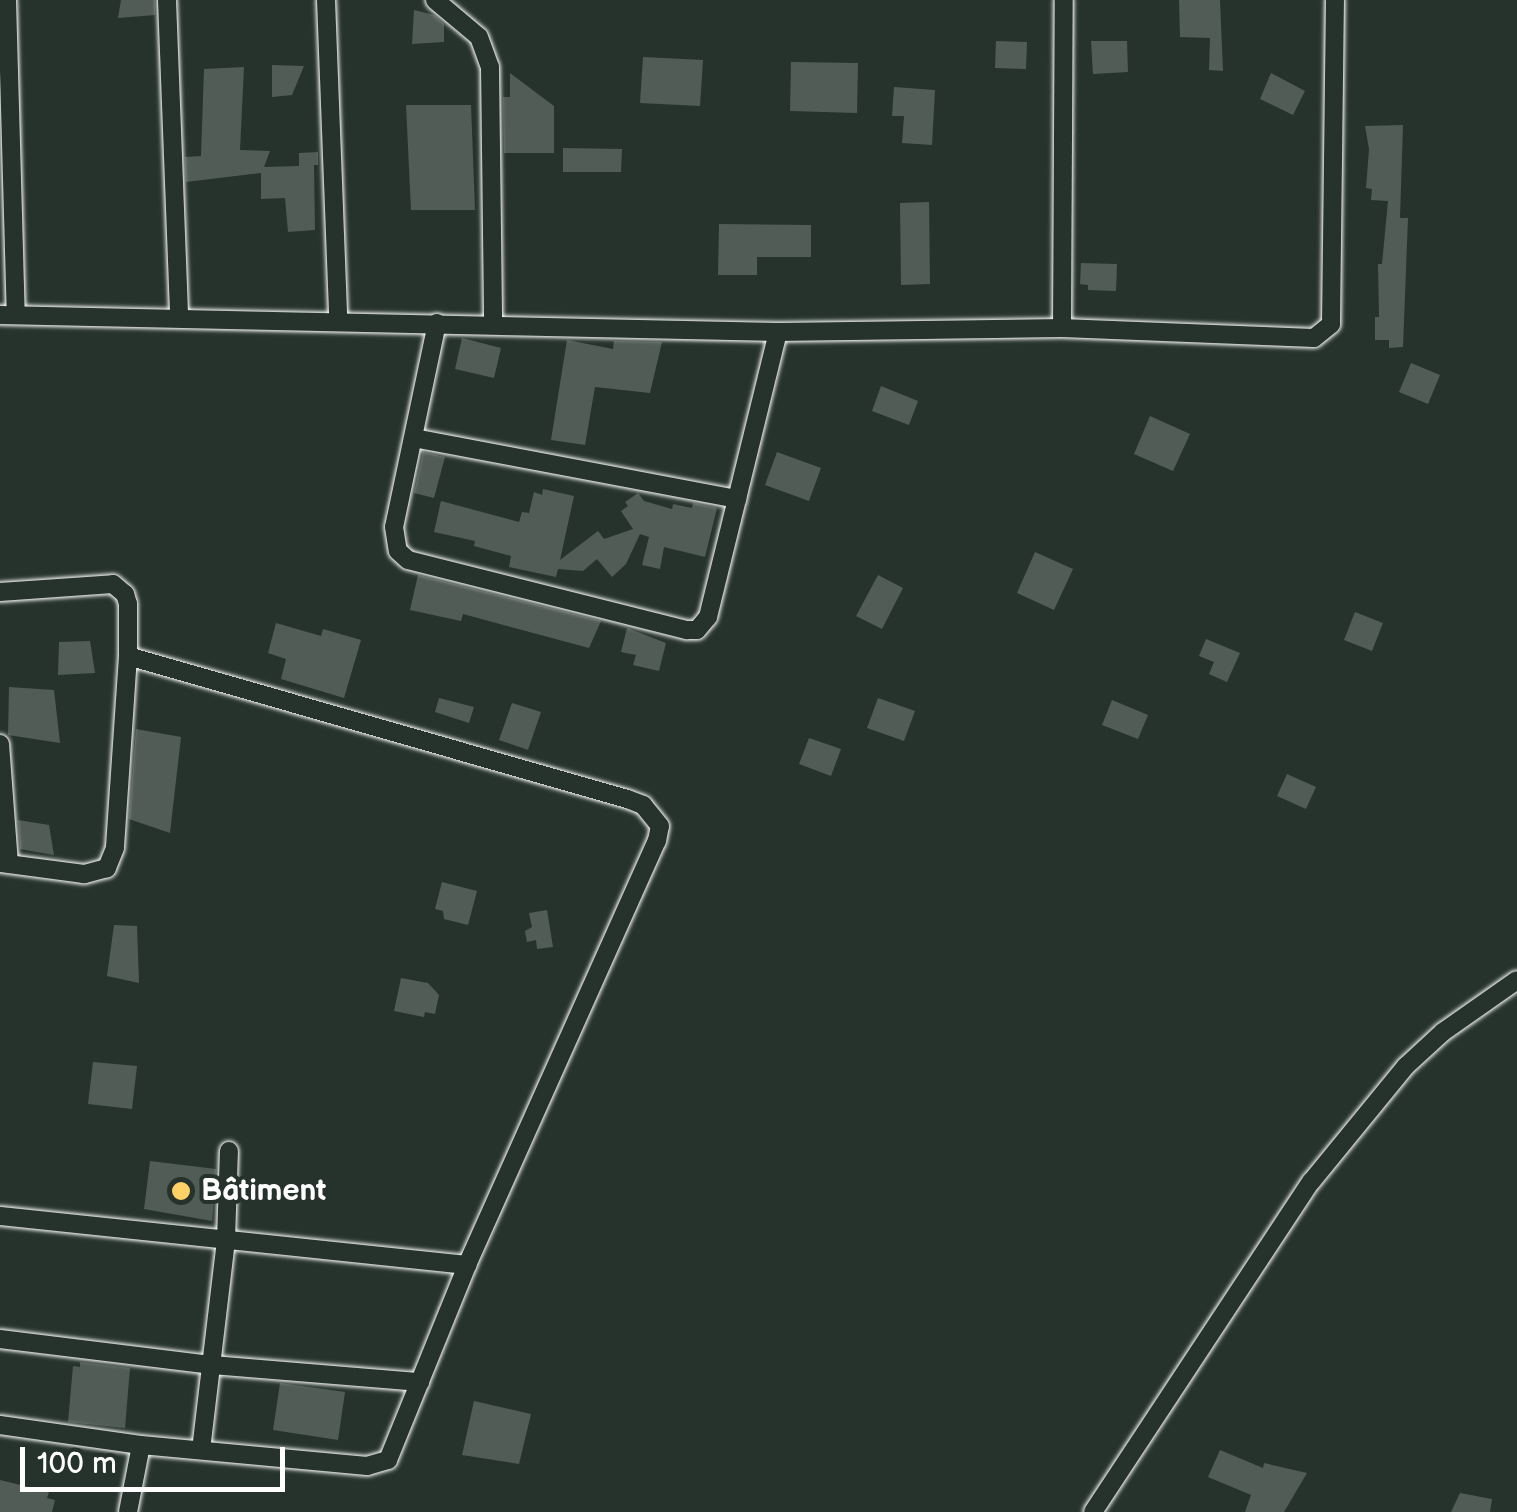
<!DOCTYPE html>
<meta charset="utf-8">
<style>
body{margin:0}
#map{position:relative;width:1517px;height:1512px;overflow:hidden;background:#26332d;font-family:"Balsamiq Sans",sans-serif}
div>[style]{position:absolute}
.building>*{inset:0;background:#515c57}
.roads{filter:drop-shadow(0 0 2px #fff) drop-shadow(0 0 2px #fff)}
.street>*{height:18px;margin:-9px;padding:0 9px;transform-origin:9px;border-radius:9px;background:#26332d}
.dots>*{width:28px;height:28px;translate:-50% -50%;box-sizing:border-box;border:5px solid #26332d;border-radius:50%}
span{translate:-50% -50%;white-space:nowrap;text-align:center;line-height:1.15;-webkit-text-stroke:8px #26332d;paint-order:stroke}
.poi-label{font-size:30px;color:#fff;font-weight:700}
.left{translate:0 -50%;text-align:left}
.scale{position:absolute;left:20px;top:1447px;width:265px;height:45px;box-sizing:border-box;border:5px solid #fff;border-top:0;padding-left:12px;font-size:30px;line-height:35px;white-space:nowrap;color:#fff;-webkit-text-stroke:8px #26332d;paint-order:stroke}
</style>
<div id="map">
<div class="building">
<i style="clip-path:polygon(121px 0,155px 0,155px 15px,118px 18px)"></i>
<i style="clip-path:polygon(1179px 0,1220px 0,1223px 71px,1209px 70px,1210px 38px,1180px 37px)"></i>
<i style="clip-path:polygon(414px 10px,434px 15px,444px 24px,444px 42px,412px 44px)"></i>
<i style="clip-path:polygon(996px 41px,1027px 42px,1026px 69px,995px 68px)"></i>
<i style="clip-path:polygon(1091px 41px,1127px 41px,1128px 72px,1093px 74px)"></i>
<i style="clip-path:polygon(643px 57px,703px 60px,700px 106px,640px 103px)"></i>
<i style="clip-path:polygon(791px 62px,858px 63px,857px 113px,790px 111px)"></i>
<i style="clip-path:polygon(272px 65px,304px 66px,292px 95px,272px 97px)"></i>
<i style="clip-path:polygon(244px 67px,240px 150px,270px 151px,264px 167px,299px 166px,299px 153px,318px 152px,318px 165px,314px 165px,315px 230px,288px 232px,285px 198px,261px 199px,261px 173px,186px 182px,185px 157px,201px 156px,204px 69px)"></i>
<i style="clip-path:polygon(510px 73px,554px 106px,554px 153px,504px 153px,503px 97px,510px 97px)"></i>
<i style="clip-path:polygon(1271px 73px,1305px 91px,1293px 115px,1260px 99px)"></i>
<i style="clip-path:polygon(894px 87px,935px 90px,932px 145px,902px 143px,904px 116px,892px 116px)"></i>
<i style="clip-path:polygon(406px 105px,471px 105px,475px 210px,411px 210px)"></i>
<i style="clip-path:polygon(1403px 125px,1400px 218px,1408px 218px,1403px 347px,1389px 348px,1389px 340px,1375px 340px,1375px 317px,1379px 317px,1378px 264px,1382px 264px,1388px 201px,1371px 200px,1372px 189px,1366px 188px,1369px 149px,1365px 126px)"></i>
<i style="clip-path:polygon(563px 148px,622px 149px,621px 172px,563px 172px)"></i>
<i style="clip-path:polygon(929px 202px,930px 284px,901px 285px,900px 203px)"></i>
<i style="clip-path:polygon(719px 224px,811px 225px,811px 257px,757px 257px,757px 275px,718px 275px)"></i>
<i style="clip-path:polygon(1081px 263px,1117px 264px,1116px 291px,1088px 290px,1088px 285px,1080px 284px)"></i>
<i style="clip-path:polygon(462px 338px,501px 348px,494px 378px,455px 369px)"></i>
<i style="clip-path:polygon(567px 340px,613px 349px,614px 341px,662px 342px,650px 393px,595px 387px,585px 445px,551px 440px)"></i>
<i style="clip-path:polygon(1411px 363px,1440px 375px,1428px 404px,1399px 392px)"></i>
<i style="clip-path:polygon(881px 386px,918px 401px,909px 425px,872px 411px)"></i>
<i style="clip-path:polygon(1150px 416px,1190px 434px,1173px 471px,1134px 454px)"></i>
<i style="clip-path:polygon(423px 452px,445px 457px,434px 498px,414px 493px)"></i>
<i style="clip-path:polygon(777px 452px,821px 468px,809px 501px,765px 485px)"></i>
<i style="clip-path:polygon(543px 489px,574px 496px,560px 560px,598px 531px,604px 539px,633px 529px,621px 511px,628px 506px,625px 502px,638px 493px,644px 501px,672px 509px,673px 504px,692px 508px,693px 503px,717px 508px,705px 557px,664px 547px,660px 569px,642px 565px,649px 537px,640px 534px,626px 564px,612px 577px,597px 559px,583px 571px,558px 569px,556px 577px,509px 567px,511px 556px,474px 546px,475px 541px,434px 532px,441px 501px,519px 522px,522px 512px,529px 513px,534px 492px,542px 495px)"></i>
<i style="clip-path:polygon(1035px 552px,1073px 569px,1054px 610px,1017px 593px)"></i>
<i style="clip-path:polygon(418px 575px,601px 621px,589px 648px,463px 614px,461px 621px,410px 610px)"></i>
<i style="clip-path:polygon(878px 575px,903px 588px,882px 629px,856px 616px)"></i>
<i style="clip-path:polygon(1355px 612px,1383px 623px,1372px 651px,1344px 640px)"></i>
<i style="clip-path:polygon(276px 623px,321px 636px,323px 629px,361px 640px,344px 698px,281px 679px,286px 659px,268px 653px)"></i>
<i style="clip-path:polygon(627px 628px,666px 643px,659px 671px,633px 665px,636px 655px,621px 652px)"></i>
<i style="clip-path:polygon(1206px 639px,1240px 653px,1227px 682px,1209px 674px,1214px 662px,1199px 656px)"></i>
<i style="clip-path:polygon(90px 641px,95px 673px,58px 675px,59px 642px)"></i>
<i style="clip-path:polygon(9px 687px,54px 690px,60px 743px,8px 735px)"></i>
<i style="clip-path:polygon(439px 698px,474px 707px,469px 723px,435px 712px)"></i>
<i style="clip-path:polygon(878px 698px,915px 711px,904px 741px,867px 728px)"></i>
<i style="clip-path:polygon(1112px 700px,1148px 715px,1138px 739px,1102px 725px)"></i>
<i style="clip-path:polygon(512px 703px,541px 712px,528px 750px,499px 740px)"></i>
<i style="clip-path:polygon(136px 729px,181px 737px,170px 833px,129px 819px)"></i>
<i style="clip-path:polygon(809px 738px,841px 749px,831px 776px,799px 764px)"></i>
<i style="clip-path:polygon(1287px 774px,1316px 787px,1306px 809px,1277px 796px)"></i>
<i style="clip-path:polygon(18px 820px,49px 825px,54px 855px,20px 849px)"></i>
<i style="clip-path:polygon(442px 882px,477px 891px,468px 925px,444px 919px,443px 911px,435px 909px)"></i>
<i style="clip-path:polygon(547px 910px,553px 947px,537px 949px,536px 940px,527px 942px,525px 931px,532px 927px,529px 913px)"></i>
<i style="clip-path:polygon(114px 925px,137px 926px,139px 983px,107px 976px)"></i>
<i style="clip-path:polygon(401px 978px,428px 983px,439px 995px,435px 1014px,425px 1012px,424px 1017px,394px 1011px)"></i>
<i style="clip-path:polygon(93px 1062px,137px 1066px,132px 1109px,88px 1104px)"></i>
<i style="clip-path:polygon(150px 1161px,216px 1169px,212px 1221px,144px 1209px)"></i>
<i style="clip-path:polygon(80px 1362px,130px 1368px,125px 1428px,68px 1422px,73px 1366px,80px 1367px)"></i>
<i style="clip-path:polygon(280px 1383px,345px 1392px,338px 1440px,273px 1430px)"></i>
<i style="clip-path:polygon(474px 1401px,531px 1414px,519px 1464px,462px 1455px)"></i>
<i style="clip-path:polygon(1220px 1450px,1263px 1468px,1264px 1463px,1307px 1473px,1284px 1512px,1245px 1512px,1251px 1495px,1208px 1477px)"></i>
<i style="clip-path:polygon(0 1480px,49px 1492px,47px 1498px,55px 1500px,52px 1512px,0 1512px)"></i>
<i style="clip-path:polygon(1460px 1493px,1492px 1499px,1490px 1512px,1451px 1512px)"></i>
</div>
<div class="roads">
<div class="street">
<i style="left:7px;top:0;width:315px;rotate:88.4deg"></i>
<i style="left:167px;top:0;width:316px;rotate:87.8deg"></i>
<i style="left:326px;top:0;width:319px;rotate:87.8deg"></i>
<i style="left:435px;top:0;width:57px;rotate:40.1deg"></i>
<i style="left:479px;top:37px;width:32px;rotate:70deg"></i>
<i style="left:490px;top:67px;width:258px;rotate:89.3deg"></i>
<i style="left:0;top:315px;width:778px;rotate:1.25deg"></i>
<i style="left:778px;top:332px;width:284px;rotate:-0.8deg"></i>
<i style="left:1062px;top:328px;width:252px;rotate:2.3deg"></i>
<i style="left:1314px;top:338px;width:22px;rotate:-39deg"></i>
<i style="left:1331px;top:324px;width:324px;rotate:-89.3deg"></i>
<i style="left:437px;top:323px;width:208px;rotate:101.9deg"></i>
<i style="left:394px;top:527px;width:24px;rotate:81deg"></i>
<i style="left:398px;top:551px;width:13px;rotate:42deg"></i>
<i style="left:408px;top:560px;width:288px;rotate:14.1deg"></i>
<i style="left:687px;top:630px;width:10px"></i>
<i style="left:697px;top:630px;width:17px;rotate:-50deg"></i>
<i style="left:708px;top:617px;width:293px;rotate:-76.2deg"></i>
<i style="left:1062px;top:328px;width:328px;rotate:-89.7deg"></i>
<i style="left:414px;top:438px;width:329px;rotate:10.7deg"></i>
<i style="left:0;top:592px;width:113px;rotate:-4deg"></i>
<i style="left:113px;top:584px;width:16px;rotate:40deg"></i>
<i style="left:125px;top:594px;width:10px;rotate:73deg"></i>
<i style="left:128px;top:604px;width:52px;rotate:90deg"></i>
<i style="left:128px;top:656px;width:192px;rotate:93.9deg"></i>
<i style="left:115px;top:848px;width:22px;rotate:112deg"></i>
<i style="left:107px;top:868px;width:24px;rotate:165deg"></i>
<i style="left:84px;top:874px;width:85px;rotate:-172.5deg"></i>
<i style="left:0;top:744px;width:120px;rotate:85.7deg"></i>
<i style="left:0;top:1216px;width:470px;rotate:6deg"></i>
<i style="left:0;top:1339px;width:214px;rotate:7deg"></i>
<i style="left:212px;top:1365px;width:209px;rotate:4.7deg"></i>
<i style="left:0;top:1425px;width:142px;rotate:8.1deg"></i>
<i style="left:141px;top:1445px;width:227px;rotate:5.3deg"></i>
<i style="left:367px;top:1466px;width:22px;rotate:-16deg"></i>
<i style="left:388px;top:1460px;width:210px;rotate:-67.9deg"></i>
<i style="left:467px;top:1265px;width:465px;rotate:-65.9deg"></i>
<i style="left:657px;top:841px;width:15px;rotate:-79deg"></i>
<i style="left:660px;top:826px;width:27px;rotate:-129deg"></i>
<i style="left:643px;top:805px;width:17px;rotate:-159deg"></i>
<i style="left:627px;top:799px;width:519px;rotate:-164.01deg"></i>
<i style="left:201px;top:1450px;width:211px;rotate:-83.2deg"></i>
<i style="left:226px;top:1240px;width:89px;rotate:-88.1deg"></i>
<i style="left:128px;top:1512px;width:68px;rotate:-79deg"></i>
<i style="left:1093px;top:1512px;width:396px;rotate:-56.6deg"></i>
<i style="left:1311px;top:1182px;width:150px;rotate:-50.7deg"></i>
<i style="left:1406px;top:1066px;width:50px;rotate:-42.6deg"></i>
<i style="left:1443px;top:1032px;width:90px;rotate:-35.1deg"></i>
</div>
</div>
<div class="dots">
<i style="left:181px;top:1191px;background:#ffd166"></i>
</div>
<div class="poi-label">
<span class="left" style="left:201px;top:1191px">Bâtiment</span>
</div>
<div class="scale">100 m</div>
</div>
